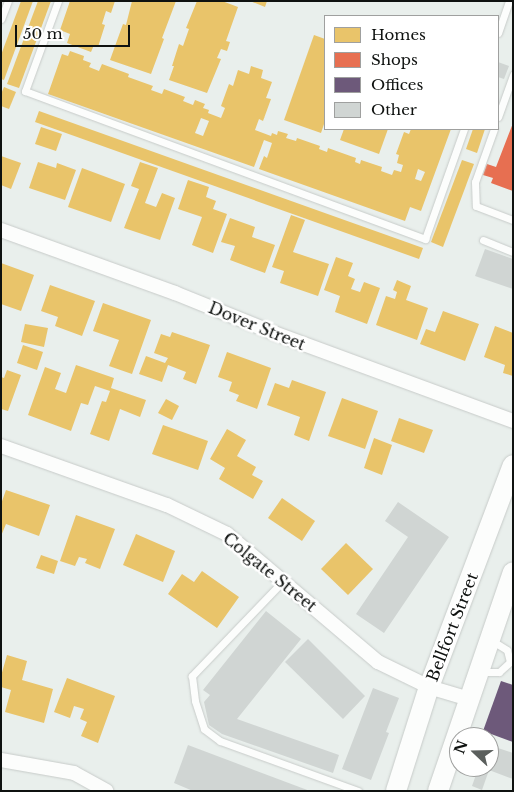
<!DOCTYPE html>
<style>
body{margin:0}
#map{position:relative;width:514px;height:792px;overflow:hidden;background:#e9efec;font-family:"Libre Baskerville",serif}
div>[style]{position:absolute}
.homes>*{inset:0;background:#e9c46a}
.shops>*{inset:0;background:#e76f51}
.offices>*{inset:0;background:#6d597a}
.building>*{inset:0;background:#d0d5d3}
.roads{filter:drop-shadow(0 0 1px #c7cbc9) drop-shadow(0 0 1px #c7cbc9)}
.lane>*{height:7px;margin:-3.5px;padding:0 3.5px;transform-origin:3.5px;border-radius:3.5px;background:#fcfdfc}
.street>*{height:14px;margin:-7px;padding:0 7px;transform-origin:7px;border-radius:7px;background:#fcfdfc}
.secondary>*{height:20px;margin:-10px;padding:0 10px;transform-origin:10px;border-radius:10px;background:#fcfdfc}
span{translate:-50% -50%;white-space:nowrap;text-align:center;line-height:1.15;-webkit-text-stroke:5px #fff;paint-order:stroke}
.street-label{font-size:16px;color:#0f1210}
.frame{position:absolute;inset:0;border:2px solid #0f1210;pointer-events:none}
.legend{position:absolute;left:324px;top:15px;width:175px;height:115px;box-sizing:border-box;background:#fff;border:1px solid #9fa09f;margin:0;padding:6px 9px;list-style:none;font-size:15px;color:#0f1210}
.legend li{display:flex;align-items:center;gap:10px;height:25px}
.legend b{width:25px;border:1px solid #9fa09f}
.north{position:absolute;left:449px;top:727px;width:50px;height:50px;box-sizing:border-box;background:#fff;border:1px solid #9fa09f;border-radius:50%;rotate:291deg;font-size:14px;font-weight:700;line-height:20px;text-align:center;color:#0f1210}
.north::after{content:'';display:block;margin:auto;width:18px;height:22px;background:#5b5f5d;clip-path:polygon(50% 0,100% 100%,50% 72%,0 100%)}
.scale{position:absolute;left:15px;top:25px;width:115px;height:22px;box-sizing:border-box;border:2px solid #0f1210;border-top:0;padding-left:6px;font-size:15px;line-height:18px;white-space:nowrap;color:#0f1210;-webkit-text-stroke:4px #fff;paint-order:stroke}
</style>
<div id="map">
<div class="homes">
<i style="clip-path:polygon(21px 1px,33px 1px,4px 80px,1px 79px,1px 55px)"></i>
<i style="clip-path:polygon(38px 1px,51px 1px,19px 88px,7px 84px)"></i>
<i style="clip-path:polygon(70px 1px,115px 1px,111px 13px,106px 11px,102px 24px,105px 25px,98px 47px,94px 45px,91px 52px,67px 43px,70px 34px,60px 30px)"></i>
<i style="clip-path:polygon(132px 1px,176px 1px,162px 38px,164px 39px,151px 74px,110px 60px,123px 24px,126px 25px)"></i>
<i style="clip-path:polygon(197px 1px,222px 1px,238px 7px,226px 41px,230px 42px,227px 51px,221px 49px,217px 58px,221px 59px,207px 93px,169px 80px,174px 66px,172px 66px,179px 44px,183px 46px,189px 29px,186px 28px)"></i>
<i style="clip-path:polygon(250px 1px,267px 1px,265px 7px)"></i>
<i style="clip-path:polygon(314px 35px,325px 39px,325px 121px,321px 133px,284px 120px)"></i>
<i style="clip-path:polygon(evenodd,70px 51px,84px 56px,83px 60px,91px 63px,89px 67px,99px 71px,102px 64px,129px 74px,128px 77px,153px 86px,151px 90px,162px 94px,164px 89px,185px 97px,183px 101px,193px 105px,195px 100px,205px 104px,203px 108px,209px 110px,208px 113px,221px 118px,225px 108px,221px 106px,229px 84px,233px 86px,238px 70px,249px 74px,251px 66px,263px 70px,261px 78px,272px 82px,266px 98px,271px 99px,263px 121px,259px 119px,255px 130px,271px 136px,272px 133px,277px 135px,278px 131px,288px 134px,286px 138px,296px 141px,297px 138px,320px 146px,319px 149px,327px 152px,328px 148px,356px 158px,355px 162px,360px 164px,361px 160px,382px 167px,381px 171px,392px 175px,394px 170px,401px 172px,403px 165px,397px 163px,399px 155px,396px 154px,404px 132px,409px 134px,411px 129px,451px 129px,421px 211px,410px 207px,405px 221px,259px 169px,264px 156px,267px 158px,272px 143px,264px 140px,254px 167px,48px 94px,62px 54px,68px 56px,70px 51px,201px 118px,209px 121px,203px 136px,195px 133px,201px 118px,70px 51px,418px 169px,425px 172px,421px 181px,415px 179px,418px 169px)"></i>
<i style="clip-path:polygon(4px 87px,16px 92px,9px 109px,1px 106px,1px 94px)"></i>
<i style="clip-path:polygon(39px 111px,423px 248px,419px 259px,35px 122px)"></i>
<i style="clip-path:polygon(41px 127px,62px 134px,56px 151px,35px 144px)"></i>
<i style="clip-path:polygon(344px 129px,388px 129px,379px 154px,340px 140px)"></i>
<i style="clip-path:polygon(473px 129px,485px 129px,477px 153px,466px 149px)"></i>
<i style="clip-path:polygon(1px 156px,21px 163px,11px 189px,1px 185px)"></i>
<i style="clip-path:polygon(462px 160px,474px 164px,443px 247px,431px 242px)"></i>
<i style="clip-path:polygon(38px 162px,56px 168px,57px 163px,76px 170px,65px 200px,29px 188px)"></i>
<i style="clip-path:polygon(140px 162px,158px 168px,145px 203px,156px 207px,162px 193px,175px 198px,160px 240px,124px 228px,139px 189px,131px 186px)"></i>
<i style="clip-path:polygon(82px 168px,125px 184px,111px 222px,68px 207px)"></i>
<i style="clip-path:polygon(188px 180px,209px 187px,206px 197px,216px 201px,213px 209px,227px 214px,213px 253px,192px 245px,202px 217px,178px 209px)"></i>
<i style="clip-path:polygon(291px 215px,305px 220px,293px 252px,329px 264px,318px 296px,280px 283px,284px 271px,272px 267px)"></i>
<i style="clip-path:polygon(230px 218px,255px 227px,252px 237px,275px 245px,265px 273px,230px 260px,235px 246px,221px 242px)"></i>
<i style="clip-path:polygon(336px 257px,353px 263px,348px 276px,355px 279px,351px 289px,360px 292px,364px 282px,380px 288px,367px 324px,335px 312px,340px 296px,324px 290px)"></i>
<i style="clip-path:polygon(1px 263px,34px 275px,21px 311px,1px 304px)"></i>
<i style="clip-path:polygon(397px 280px,411px 286px,406px 300px,428px 308px,417px 340px,376px 325px,386px 296px,395px 299px,397px 292px,393px 290px)"></i>
<i style="clip-path:polygon(50px 285px,95px 301px,82px 336px,55px 326px,58px 317px,41px 311px)"></i>
<i style="clip-path:polygon(103px 303px,151px 320px,132px 374px,109px 366px,119px 340px,93px 331px)"></i>
<i style="clip-path:polygon(443px 311px,479px 324px,465px 361px,420px 344px,426px 329px,435px 332px)"></i>
<i style="clip-path:polygon(25px 324px,48px 328px,44px 347px,21px 342px)"></i>
<i style="clip-path:polygon(495px 326px,513px 333px,513px 376px,503px 373px,505px 365px,484px 357px)"></i>
<i style="clip-path:polygon(172px 332px,210px 345px,196px 384px,183px 379px,186px 372px,168px 365px,162px 382px,139px 374px,146px 356px,165px 363px,168px 358px,154px 353px,161px 334px,170px 337px)"></i>
<i style="clip-path:polygon(23px 345px,43px 352px,37px 370px,17px 363px)"></i>
<i style="clip-path:polygon(227px 352px,271px 368px,257px 409px,236px 401px,239px 395px,229px 391px,232px 382px,218px 377px)"></i>
<i style="clip-path:polygon(76px 365px,114px 378px,111px 388px,146px 400px,140px 417px,120px 409px,109px 441px,90px 434px,102px 401px,106px 402px,110px 391px,95px 386px,88px 405px,81px 403px,71px 431px,28px 415px,45px 367px,61px 373px,55px 389px,66px 393px)"></i>
<i style="clip-path:polygon(7px 370px,21px 375px,8px 411px,1px 409px,1px 377px,4px 378px)"></i>
<i style="clip-path:polygon(292px 380px,326px 392px,309px 441px,294px 435px,300px 417px,267px 405px,275px 383px,289px 388px)"></i>
<i style="clip-path:polygon(342px 398px,378px 411px,365px 449px,328px 436px)"></i>
<i style="clip-path:polygon(166px 399px,179px 406px,172px 420px,158px 413px)"></i>
<i style="clip-path:polygon(399px 418px,433px 430px,424px 453px,391px 441px)"></i>
<i style="clip-path:polygon(163px 425px,208px 441px,198px 470px,152px 454px)"></i>
<i style="clip-path:polygon(227px 429px,246px 440px,237px 456px,256px 467px,252px 475px,263px 481px,253px 499px,219px 479px,225px 468px,210px 459px)"></i>
<i style="clip-path:polygon(374px 438px,392px 445px,382px 475px,364px 468px)"></i>
<i style="clip-path:polygon(6px 490px,50px 505px,39px 536px,6px 524px,1px 536px,1px 504px)"></i>
<i style="clip-path:polygon(282px 498px,315px 521px,302px 541px,268px 518px)"></i>
<i style="clip-path:polygon(76px 515px,115px 529px,100px 569px,85px 563px,87px 559px,79px 557px,75px 566px,60px 561px)"></i>
<i style="clip-path:polygon(136px 534px,175px 551px,163px 582px,123px 565px)"></i>
<i style="clip-path:polygon(346px 543px,373px 569px,348px 595px,321px 569px)"></i>
<i style="clip-path:polygon(41px 555px,58px 561px,54px 574px,36px 568px)"></i>
<i style="clip-path:polygon(202px 571px,239px 597px,217px 628px,168px 594px,182px 574px,194px 582px)"></i>
<i style="clip-path:polygon(7px 655px,27px 661px,22px 680px,53px 689px,44px 723px,5px 712px,11px 690px,1px 687px,1px 676px)"></i>
<i style="clip-path:polygon(67px 678px,115px 696px,98px 743px,81px 736px,87px 722px,80px 719px,84px 709px,74px 706px,70px 718px,54px 712px)"></i>
</div>
<div class="shops">
<i style="clip-path:polygon(513px 123px,513px 191px,491px 183px,493px 178px,483px 175px,487px 164px,496px 167px)"></i>
</div>
<div class="offices">
<i style="clip-path:polygon(501px 681px,513px 685px,513px 742px,483px 731px)"></i>
</div>
<div class="building">
<i style="clip-path:polygon(498px 62px,509px 66px,504px 79px,498px 77px)"></i>
<i style="clip-path:polygon(485px 249px,513px 259px,513px 289px,475px 276px)"></i>
<i style="clip-path:polygon(398px 502px,449px 537px,384px 633px,356px 614px,408px 537px,385px 521px)"></i>
<i style="clip-path:polygon(266px 611px,301px 639px,237px 719px,339px 755px,333px 773px,222px 734px,209px 725px,204px 702px,210px 695px,203px 690px)"></i>
<i style="clip-path:polygon(308px 639px,365px 696px,343px 719px,285px 662px)"></i>
<i style="clip-path:polygon(373px 688px,399px 698px,386px 732px,389px 733px,371px 780px,342px 769px)"></i>
<i style="clip-path:polygon(188px 745px,310px 791px,193px 791px,174px 783px)"></i>
<i style="clip-path:polygon(489px 745px,513px 753px,513px 779px,481px 767px,489px 767px)"></i>
<i style="clip-path:polygon(478px 769px,488px 773px,482px 790px,472px 786px)"></i>
</div>
<div class="roads">
<div class="lane">
<i style="left:58px;top:1px;width:96px;rotate:110.1deg"></i>
<i style="left:25px;top:91px;width:427px;rotate:20.3deg"></i>
<i style="left:425px;top:239px;width:117px;rotate:-70.5deg"></i>
<i style="left:1px;top:19px;width:19px;rotate:-69deg"></i>
<i style="left:498px;top:33px;width:34px;rotate:-71deg"></i>
<i style="left:498px;top:117px;width:45px;rotate:-70.3deg"></i>
<i style="left:494px;top:129px;width:56px;rotate:109.7deg"></i>
<i style="left:475px;top:182px;width:24px;rotate:88deg"></i>
<i style="left:476px;top:206px;width:40px;rotate:21deg"></i>
<i style="left:483px;top:240px;width:32px;rotate:22deg"></i>
<i style="left:283px;top:581px;width:132px;rotate:133.8deg"></i>
<i style="left:192px;top:676px;width:25px;rotate:83deg"></i>
<i style="left:195px;top:701px;width:29px;rotate:72deg"></i>
<i style="left:204px;top:729px;width:20px;rotate:37deg"></i>
<i style="left:220px;top:741px;width:147px;rotate:19.9deg"></i>
<i style="left:481px;top:672px;width:18px"></i>
<i style="left:499px;top:672px;width:15px;rotate:-42deg"></i>
<i style="left:510px;top:662px;width:12px;rotate:-104deg"></i>
<i style="left:507px;top:650px;width:19px;rotate:-148deg"></i>
</div>
<div class="street">
<i style="left:1px;top:230px;width:185px;rotate:19.9deg"></i>
<i style="left:175px;top:293px;width:107px;rotate:22deg"></i>
<i style="left:274px;top:333px;width:255px;rotate:20.2deg"></i>
<i style="left:1px;top:446px;width:176px;rotate:19.6deg"></i>
<i style="left:167px;top:505px;width:67px;rotate:25.8deg"></i>
<i style="left:227px;top:534px;width:198px;rotate:40.3deg"></i>
<i style="left:378px;top:662px;width:57px;rotate:26.1deg"></i>
<i style="left:429px;top:687px;width:42px;rotate:16.7deg"></i>
<i style="left:1px;top:760px;width:74px;rotate:10.1deg"></i>
<i style="left:74px;top:773px;width:37px;rotate:29deg"></i>
</div>
<div class="secondary">
<i style="left:396px;top:791px;width:109px;rotate:-72.4deg"></i>
<i style="left:429px;top:687px;width:237px;rotate:-69.3deg"></i>
<i style="left:438px;top:791px;width:231px;rotate:-71.1deg"></i>
</div>
</div>
<div class="street-label">
<span style="left:257px;top:326px;rotate:22deg">Dover Street</span>
<span style="left:270px;top:572px;rotate:39deg">Colgate Street</span>
<span style="left:452px;top:627px;rotate:-69deg">Bellfort Street</span>
</div>
<div class="frame"></div>
<ul class="legend">
<li><b style="height:14px;background:#e9c46a"></b>Homes</li>
<li><b style="height:14px;background:#e76f51"></b>Shops</li>
<li><b style="height:14px;background:#6d597a"></b>Offices</li>
<li><b style="height:14px;background:#d0d5d3"></b>Other</li>
</ul>
<div class="north">N</div>
<div class="scale">50 m</div>
</div>
